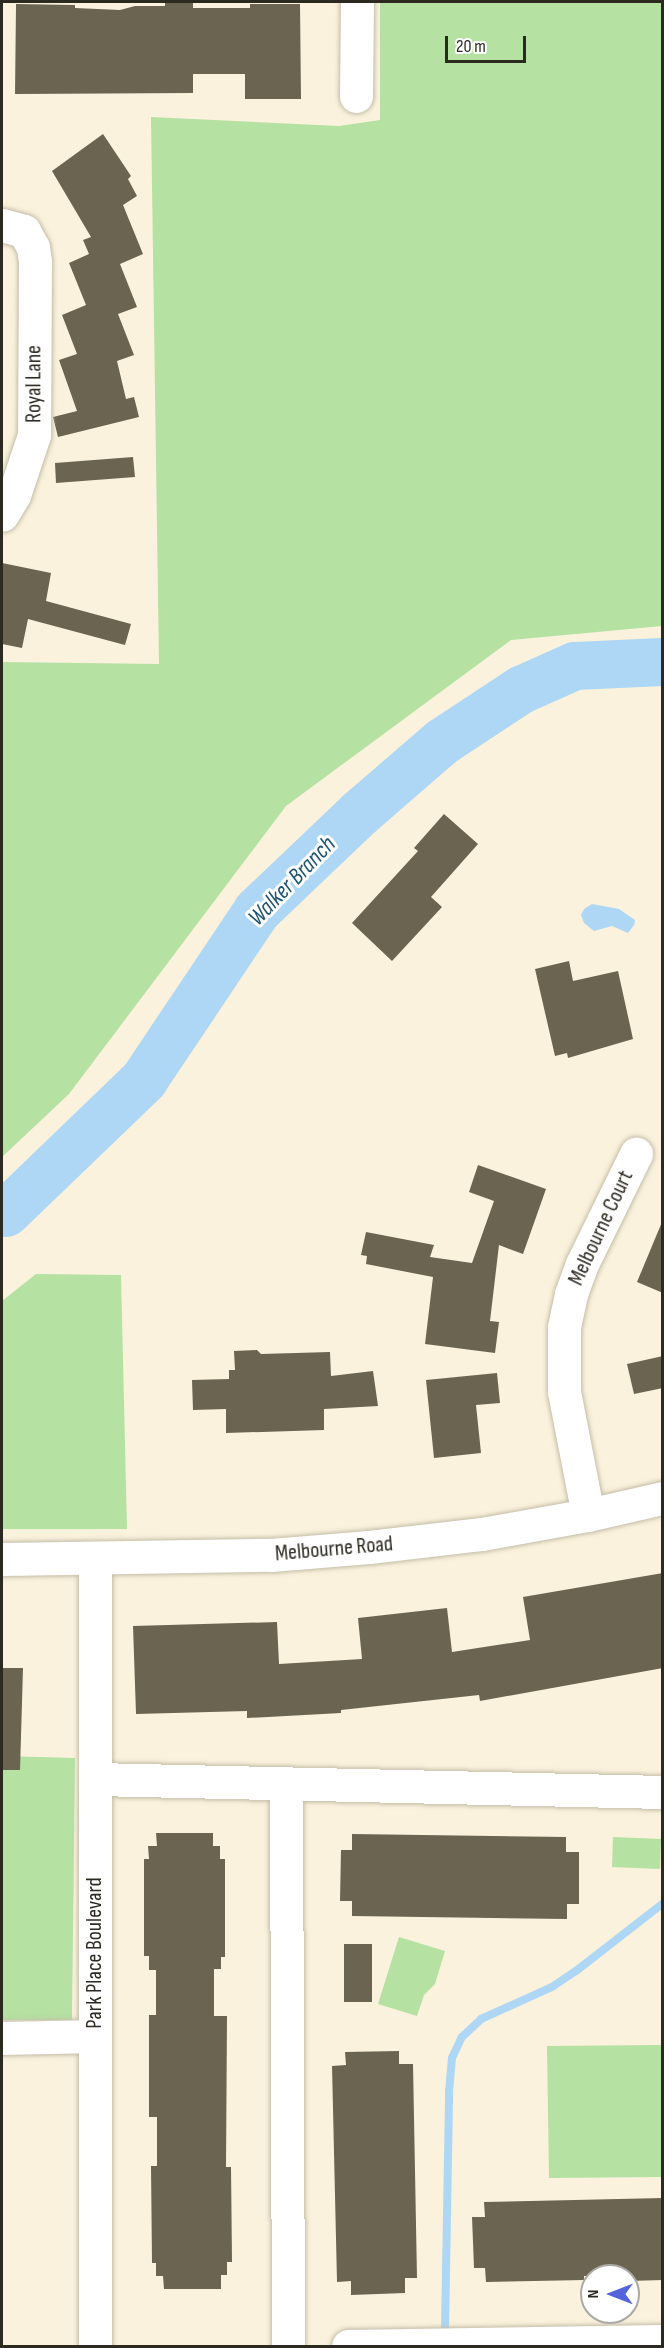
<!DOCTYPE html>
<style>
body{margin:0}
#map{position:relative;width:664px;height:2348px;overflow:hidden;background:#faf2dc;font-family:"Sofia Sans Condensed",sans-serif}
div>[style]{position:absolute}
.green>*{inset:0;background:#b5e1a2}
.water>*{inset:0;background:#add7f4}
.stream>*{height:8px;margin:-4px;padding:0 4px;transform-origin:4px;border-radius:4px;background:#add7f4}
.river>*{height:48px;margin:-24px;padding:0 24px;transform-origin:24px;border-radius:24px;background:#add7f4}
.building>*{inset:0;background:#6a6451}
.roads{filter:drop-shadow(0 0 2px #c4bda8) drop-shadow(0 0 2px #c4bda8)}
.minor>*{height:33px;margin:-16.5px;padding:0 16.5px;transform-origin:16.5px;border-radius:16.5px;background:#fff}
span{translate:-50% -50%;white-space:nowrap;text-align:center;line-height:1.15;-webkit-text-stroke:6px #fff;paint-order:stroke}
.street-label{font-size:22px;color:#2c2921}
.water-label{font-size:24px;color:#1d5474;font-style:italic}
.frame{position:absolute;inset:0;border:3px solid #2c2921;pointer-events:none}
.north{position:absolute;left:580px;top:2264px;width:60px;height:60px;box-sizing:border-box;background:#fff;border:2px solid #aba9a6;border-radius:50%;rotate:270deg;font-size:16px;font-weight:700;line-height:24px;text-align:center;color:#2c2921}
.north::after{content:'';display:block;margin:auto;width:21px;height:27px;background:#5464db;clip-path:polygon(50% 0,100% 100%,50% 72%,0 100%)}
.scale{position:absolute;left:445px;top:36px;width:81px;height:27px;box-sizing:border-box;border:3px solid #2c2921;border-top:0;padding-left:8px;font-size:18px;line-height:21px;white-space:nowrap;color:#2c2921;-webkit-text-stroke:4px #fff;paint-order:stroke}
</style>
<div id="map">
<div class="green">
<i style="clip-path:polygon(380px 2px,662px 2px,662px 626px,511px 640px,286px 806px,69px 1094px,2px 1157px,2px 662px,159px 664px,151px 117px,339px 126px,380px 120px)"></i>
<i style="clip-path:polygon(36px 1274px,121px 1275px,127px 1529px,2px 1529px,2px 1301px)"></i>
<i style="clip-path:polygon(2px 1756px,75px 1758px,72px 2020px,2px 2020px)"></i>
<i style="clip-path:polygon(613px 1837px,661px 1839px,660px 1869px,612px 1867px)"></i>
<i style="clip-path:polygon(399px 1937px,445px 1951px,435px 1984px,424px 1995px,417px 2016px,378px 2004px)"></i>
<i style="clip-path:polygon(662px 2045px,662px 2177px,549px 2178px,547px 2046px)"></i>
</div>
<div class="water">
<i style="clip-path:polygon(592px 904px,619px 909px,635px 920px,634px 925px,628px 933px,612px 926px,594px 931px,584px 923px,581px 915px,584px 909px)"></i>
</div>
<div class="stream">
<i style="left:2px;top:1218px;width:6px;rotate:-51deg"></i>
<i style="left:445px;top:2329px;width:237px;rotate:-89deg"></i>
<i style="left:449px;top:2092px;width:34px;rotate:-85deg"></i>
<i style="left:452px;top:2058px;width:23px;rotate:-65deg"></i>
<i style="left:462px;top:2037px;width:26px;rotate:-43deg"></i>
<i style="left:481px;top:2019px;width:78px;rotate:-24.3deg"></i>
<i style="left:552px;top:1987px;width:29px;rotate:-34deg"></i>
<i style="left:576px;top:1971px;width:109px;rotate:-37.9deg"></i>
</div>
<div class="river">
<i style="left:6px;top:1213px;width:192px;rotate:-43.9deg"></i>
<i style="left:144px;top:1080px;width:203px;rotate:-56.2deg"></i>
<i style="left:257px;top:911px;width:142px;rotate:-43.6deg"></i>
<i style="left:360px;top:813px;width:108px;rotate:-40.9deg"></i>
<i style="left:442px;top:742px;width:95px;rotate:-33.4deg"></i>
<i style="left:521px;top:690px;width:59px;rotate:-24deg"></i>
<i style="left:575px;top:666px;width:87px;rotate:-2.6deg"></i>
</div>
<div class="building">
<i style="clip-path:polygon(165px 3px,193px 3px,193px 8px,250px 8px,250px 4px,300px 4px,301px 99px,245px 99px,245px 74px,193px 74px,193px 93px,15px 94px,16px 4px,75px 5px,75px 8px,120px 10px,135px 6px,165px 6px)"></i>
<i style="clip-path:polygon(103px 134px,131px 176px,128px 179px,137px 196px,123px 205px,143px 254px,120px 264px,137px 307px,118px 314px,134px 355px,117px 361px,126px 399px,134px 397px,139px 417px,58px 437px,53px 417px,77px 411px,59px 360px,77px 354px,62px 315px,86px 305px,69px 263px,89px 254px,83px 240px,91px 237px,52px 171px)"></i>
<i style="clip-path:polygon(133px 457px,135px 477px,56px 483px,55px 463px)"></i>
<i style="clip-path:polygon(2px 563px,51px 573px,46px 601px,131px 624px,125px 645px,28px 619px,22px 648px,2px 644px)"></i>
<i style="clip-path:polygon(444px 814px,478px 844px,431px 897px,442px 907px,392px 961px,352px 923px,418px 851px,414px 848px)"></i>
<i style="clip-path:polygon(569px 961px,573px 981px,618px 971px,633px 1039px,568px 1058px,567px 1053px,555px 1056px,535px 969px)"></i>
<i style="clip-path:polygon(478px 1165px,546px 1189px,523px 1254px,499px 1245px,490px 1321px,499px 1322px,495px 1353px,425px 1344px,433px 1277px,366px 1264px,367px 1256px,361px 1255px,366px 1232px,434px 1245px,430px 1257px,472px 1263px,494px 1201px,469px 1192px)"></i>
<i style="clip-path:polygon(662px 1222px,663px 1222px,663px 1293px,637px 1282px)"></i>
<i style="clip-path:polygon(257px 1350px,261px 1354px,330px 1352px,331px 1376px,373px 1371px,378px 1406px,324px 1409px,324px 1430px,226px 1433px,226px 1409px,193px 1410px,192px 1380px,229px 1379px,229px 1370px,235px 1370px,234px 1351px)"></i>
<i style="clip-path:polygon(663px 1356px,663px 1388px,634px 1394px,627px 1364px)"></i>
<i style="clip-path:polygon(497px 1373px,500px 1403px,476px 1405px,481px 1453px,434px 1458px,426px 1380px)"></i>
<i style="clip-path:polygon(663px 1573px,663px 1668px,480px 1701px,479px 1695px,341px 1710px,341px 1713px,247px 1718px,247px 1711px,136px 1714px,133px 1626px,277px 1622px,279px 1664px,362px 1659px,358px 1618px,447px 1608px,452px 1652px,530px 1640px,523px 1597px)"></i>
<i style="clip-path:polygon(2px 1668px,23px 1668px,20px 1770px,2px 1770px)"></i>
<i style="clip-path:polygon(156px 1833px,213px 1833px,213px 1846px,220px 1846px,220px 1859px,225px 1859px,225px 1957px,221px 1957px,221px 1969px,214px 1969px,214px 2016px,227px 2016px,226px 2167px,231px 2167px,232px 2262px,227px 2262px,227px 2275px,221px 2275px,221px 2289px,164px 2289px,163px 2276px,156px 2276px,156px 2263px,152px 2263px,151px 2166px,157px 2166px,157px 2117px,149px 2117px,149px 2015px,156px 2015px,156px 1970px,149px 1970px,149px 1956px,144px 1956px,144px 1859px,149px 1859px,148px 1846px,157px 1846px)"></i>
<i style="clip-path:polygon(352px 1834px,566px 1837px,566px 1852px,579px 1852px,579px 1904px,567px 1904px,567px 1919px,352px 1916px,352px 1901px,340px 1901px,341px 1850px,352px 1850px)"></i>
<i style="clip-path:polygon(344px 1944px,372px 1944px,372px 2002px,344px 2002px)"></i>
<i style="clip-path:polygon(399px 2051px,399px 2064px,413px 2064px,417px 2278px,405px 2278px,405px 2293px,351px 2295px,351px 2281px,337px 2282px,332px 2066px,346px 2065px,345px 2052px)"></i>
<i style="clip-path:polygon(663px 2198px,663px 2280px,628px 2281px,628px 2276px,584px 2276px,584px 2280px,486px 2282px,485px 2268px,474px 2268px,472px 2217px,485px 2217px,484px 2202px)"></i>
</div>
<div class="roads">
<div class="minor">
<i style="left:356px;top:96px;width:94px;rotate:-89.4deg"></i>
<i style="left:2px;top:225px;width:23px;rotate:15deg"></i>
<i style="left:24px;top:231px;width:18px;rotate:61deg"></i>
<i style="left:33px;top:247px;width:14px;rotate:82deg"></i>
<i style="left:35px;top:261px;width:174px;rotate:90.3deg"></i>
<i style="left:34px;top:435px;width:63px;rotate:108.4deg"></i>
<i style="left:14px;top:495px;width:23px;rotate:121deg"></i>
<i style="left:588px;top:1515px;width:125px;rotate:-101deg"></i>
<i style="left:564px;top:1392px;width:65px;rotate:-90deg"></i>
<i style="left:564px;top:1327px;width:34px;rotate:-78deg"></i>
<i style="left:571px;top:1294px;width:32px;rotate:-70deg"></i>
<i style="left:582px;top:1264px;width:123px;rotate:-63.9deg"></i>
<i style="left:2px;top:1559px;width:269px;rotate:-0.9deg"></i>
<i style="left:271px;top:1555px;width:98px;rotate:-4.7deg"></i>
<i style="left:369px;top:1547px;width:114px;rotate:-6.6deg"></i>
<i style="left:482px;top:1534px;width:108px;rotate:-10.2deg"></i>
<i style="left:588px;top:1515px;width:76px;rotate:-12.9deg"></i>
<i style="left:95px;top:1560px;width:786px;rotate:90deg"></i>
<i style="left:95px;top:1779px;width:567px;rotate:1.31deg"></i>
<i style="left:286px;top:1785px;width:561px;rotate:89.8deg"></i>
<i style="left:2px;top:2038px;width:93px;rotate:-1.2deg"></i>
<i style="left:348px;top:2346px;width:314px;rotate:-0.9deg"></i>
</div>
</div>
<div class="street-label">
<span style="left:34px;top:384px;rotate:-90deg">Royal Lane</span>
<span style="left:601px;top:1228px;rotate:-65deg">Melbourne Court</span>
<span style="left:334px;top:1549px;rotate:-5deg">Melbourne Road</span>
<span style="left:95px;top:1953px;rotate:-90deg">Park Place Boulevard</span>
</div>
<div class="water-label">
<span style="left:292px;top:881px;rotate:-46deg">Walker Branch</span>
</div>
<div class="frame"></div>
<div class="north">N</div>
<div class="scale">20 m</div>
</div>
